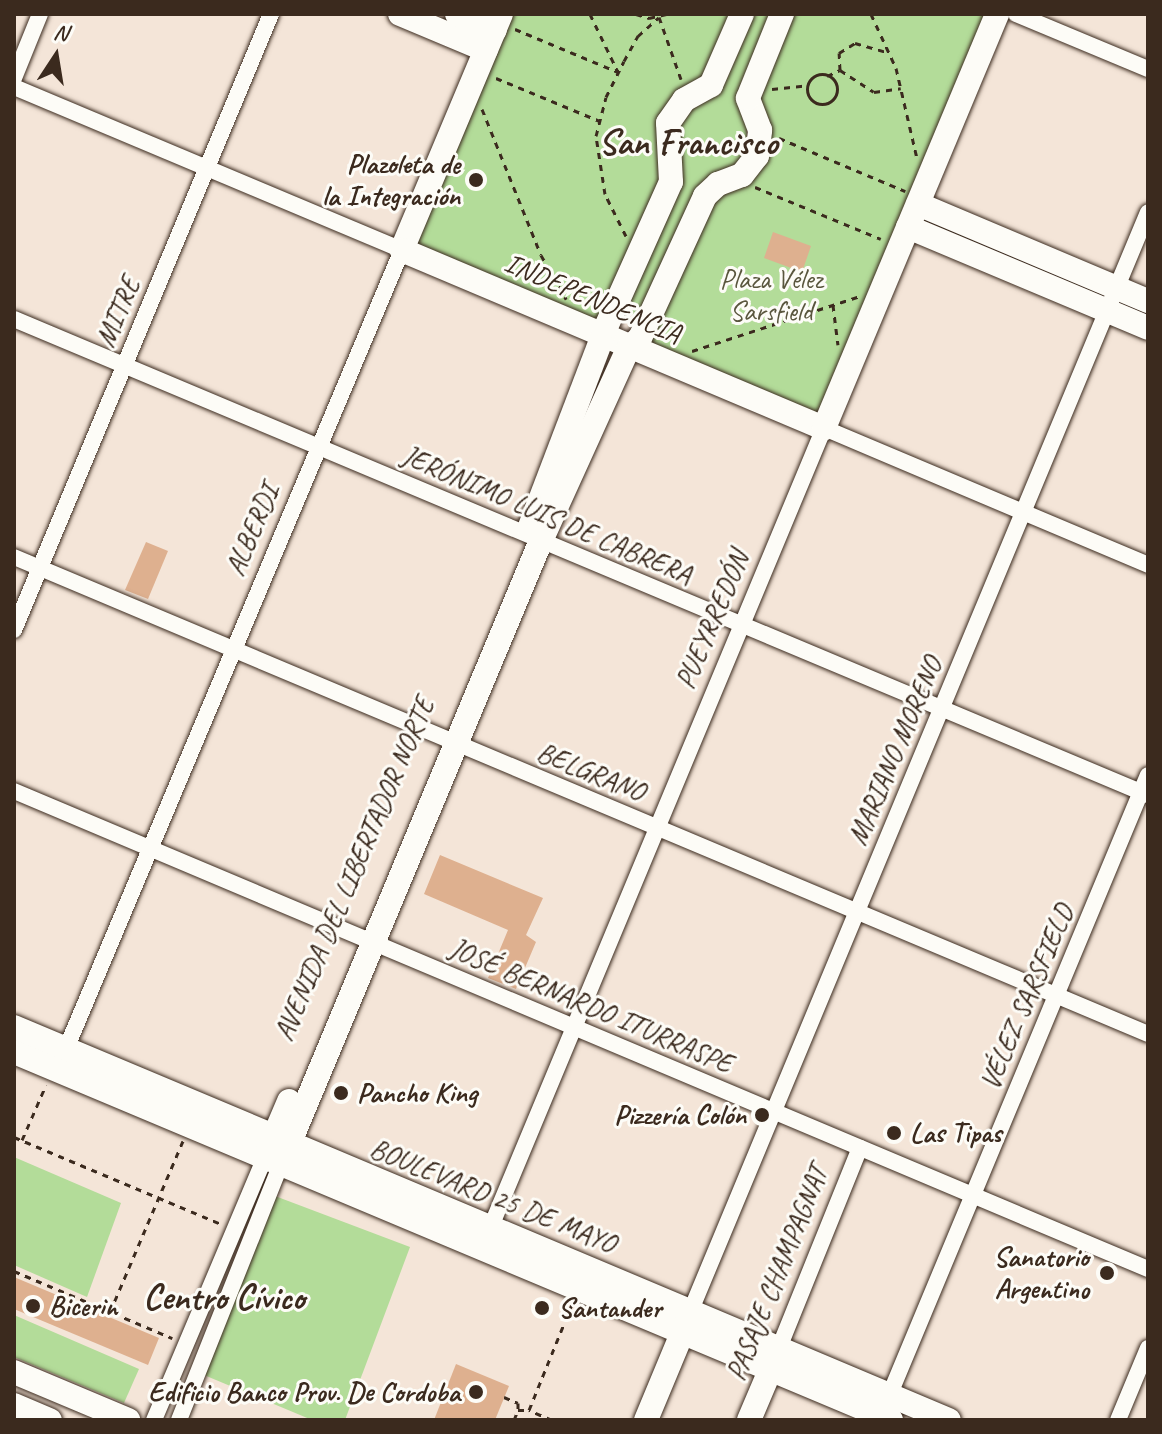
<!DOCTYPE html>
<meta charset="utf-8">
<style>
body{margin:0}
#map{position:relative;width:1162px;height:1434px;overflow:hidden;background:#f4e5d8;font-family:Caveat,sans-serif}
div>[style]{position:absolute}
.green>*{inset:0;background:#b3dc99}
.building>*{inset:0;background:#deb08f}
.path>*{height:3px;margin-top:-1.5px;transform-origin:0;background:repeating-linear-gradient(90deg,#3b2a1e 0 6px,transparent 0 12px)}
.path>.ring{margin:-1.5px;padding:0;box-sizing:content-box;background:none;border:3px solid #3b2a1e;border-radius:50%}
.roads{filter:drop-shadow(0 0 2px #3b2a1e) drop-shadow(0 0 2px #3b2a1e)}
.street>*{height:16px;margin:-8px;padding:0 8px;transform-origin:8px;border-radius:8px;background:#fdfcf7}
.secondary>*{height:24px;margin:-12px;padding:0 12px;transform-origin:12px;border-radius:12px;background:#fdfcf7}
.dots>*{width:22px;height:22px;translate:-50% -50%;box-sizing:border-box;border:4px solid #fdfcf7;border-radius:50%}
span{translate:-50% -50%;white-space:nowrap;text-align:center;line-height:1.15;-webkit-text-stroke:6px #fdfcf7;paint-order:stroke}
.poi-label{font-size:28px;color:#3b2a1e;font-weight:700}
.right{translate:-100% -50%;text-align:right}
.left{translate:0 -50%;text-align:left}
.park-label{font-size:28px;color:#59563d}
.street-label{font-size:28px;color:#3b2a1e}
.district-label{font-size:36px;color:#3b2a1e;font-weight:700}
.frame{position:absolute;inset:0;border:16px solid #3b2a1e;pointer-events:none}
.north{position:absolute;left:16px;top:16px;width:80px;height:80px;-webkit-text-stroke:6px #fdfcf7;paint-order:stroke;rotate:12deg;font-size:22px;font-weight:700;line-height:32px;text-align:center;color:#3b2a1e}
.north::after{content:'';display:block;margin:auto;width:28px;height:36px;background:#3b2a1e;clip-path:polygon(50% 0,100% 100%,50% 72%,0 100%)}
</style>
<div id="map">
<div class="green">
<i style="clip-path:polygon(501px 14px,742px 14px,711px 85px,684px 100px,670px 158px,606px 327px,402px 250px)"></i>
<i style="clip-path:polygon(750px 14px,774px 14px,739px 107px,747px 127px,746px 150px,636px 321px,627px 306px,681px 171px,678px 129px)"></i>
<i style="clip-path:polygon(782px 14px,997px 14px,824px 428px,640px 338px,705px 196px,751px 166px,749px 105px)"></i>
<i style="clip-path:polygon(14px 1157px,121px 1203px,87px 1297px,14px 1265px)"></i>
<i style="clip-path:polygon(275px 1196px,410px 1247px,345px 1420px,312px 1420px,204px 1375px)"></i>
<i style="clip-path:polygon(14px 1315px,139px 1369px,124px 1403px,14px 1357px)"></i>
</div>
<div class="building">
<i style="clip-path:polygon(773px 232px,811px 246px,802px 272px,764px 258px)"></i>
<i style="clip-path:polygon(146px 542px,168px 551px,148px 599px,125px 590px)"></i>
<i style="clip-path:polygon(440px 855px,543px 898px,526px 935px,536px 942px,516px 989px,488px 978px,508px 930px,424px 894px)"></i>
<i style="clip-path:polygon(14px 1277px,159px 1338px,148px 1365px,14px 1309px)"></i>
<i style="clip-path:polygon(456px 1364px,509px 1386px,495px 1420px,434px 1420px)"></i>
</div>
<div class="path">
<i style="left:590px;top:14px;width:64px;rotate:64.2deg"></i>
<i style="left:636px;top:14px;width:14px;rotate:17deg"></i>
<i style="left:649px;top:18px;width:18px;rotate:-13deg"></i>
<i style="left:871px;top:14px;width:60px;rotate:65.2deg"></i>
<i style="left:896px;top:68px;width:92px;rotate:76.9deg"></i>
<i style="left:515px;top:29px;width:112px;rotate:22.7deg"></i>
<i style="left:840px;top:70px;width:40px;rotate:32.9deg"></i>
<i style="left:874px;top:92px;width:27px;rotate:-8deg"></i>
<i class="ring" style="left:807px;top:74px;width:27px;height:27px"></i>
<i style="left:827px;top:76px;width:14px;rotate:-25deg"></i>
<i style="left:840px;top:70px;width:17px;rotate:-93deg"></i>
<i style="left:839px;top:53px;width:19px;rotate:-32deg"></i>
<i style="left:855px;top:43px;width:35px;rotate:16deg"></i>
<i style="left:496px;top:78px;width:113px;rotate:22.5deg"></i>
<i style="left:772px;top:89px;width:36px;rotate:-6deg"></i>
<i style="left:482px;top:109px;width:157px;rotate:68deg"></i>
<i style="left:541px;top:255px;width:51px;rotate:60.4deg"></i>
<i style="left:779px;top:138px;width:137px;rotate:22.8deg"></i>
<i style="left:755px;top:187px;width:136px;rotate:22.4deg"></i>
<i style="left:626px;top:236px;width:47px;rotate:-116.6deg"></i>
<i style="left:605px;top:194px;width:59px;rotate:-98.8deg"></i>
<i style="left:596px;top:136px;width:40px;rotate:-75.6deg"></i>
<i style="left:606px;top:97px;width:40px;rotate:-63.4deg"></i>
<i style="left:624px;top:61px;width:29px;rotate:-61deg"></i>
<i style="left:638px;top:36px;width:28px;rotate:-42deg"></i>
<i style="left:659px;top:17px;width:66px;rotate:70.5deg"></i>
<i style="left:833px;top:305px;width:40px;rotate:82.9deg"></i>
<i style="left:692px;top:351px;width:177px;rotate:-18.1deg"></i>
<i style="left:14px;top:1137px;width:225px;rotate:22.8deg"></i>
<i style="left:22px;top:1140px;width:60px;rotate:-66.4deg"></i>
<i style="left:14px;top:1271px;width:172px;rotate:23deg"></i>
<i style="left:110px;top:1312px;width:186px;rotate:-66.9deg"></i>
<i style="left:504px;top:1397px;width:15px;rotate:23deg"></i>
<i style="left:518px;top:1403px;width:7px;rotate:90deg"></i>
<i style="left:514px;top:1420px;width:11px;rotate:-68deg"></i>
<i style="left:518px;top:1410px;width:10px"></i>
<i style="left:552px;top:1420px;width:25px;rotate:-157deg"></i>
<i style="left:529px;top:1410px;width:114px;rotate:-67.9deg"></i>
</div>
<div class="roads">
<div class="street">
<i style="left:1016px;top:14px;width:143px;rotate:22.6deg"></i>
<i style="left:14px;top:78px;width:69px;rotate:-67.9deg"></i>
<i style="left:14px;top:87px;width:421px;rotate:22.8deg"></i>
<i style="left:402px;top:250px;width:874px;rotate:112.81deg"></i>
<i style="left:14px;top:319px;width:1230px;rotate:22.77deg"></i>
<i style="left:14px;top:557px;width:1230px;rotate:22.81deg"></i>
<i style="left:14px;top:630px;width:667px;rotate:-67.35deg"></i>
<i style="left:14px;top:791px;width:1231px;rotate:22.86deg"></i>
<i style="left:487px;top:1236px;width:875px;rotate:-67.36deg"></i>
<i style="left:824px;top:428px;width:352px;rotate:22.9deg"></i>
<i style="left:691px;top:1310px;width:1189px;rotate:-67.4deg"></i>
<i style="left:779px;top:1348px;width:216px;rotate:-68deg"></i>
<i style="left:887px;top:1401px;width:678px;rotate:-67.37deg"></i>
<i style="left:154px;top:1420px;width:282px;rotate:-67.1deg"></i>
<i style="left:179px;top:1420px;width:273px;rotate:-68.3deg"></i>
<i style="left:1118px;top:1420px;width:78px;rotate:-67.4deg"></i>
</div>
<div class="secondary">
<i style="left:400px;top:14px;width:93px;rotate:22.7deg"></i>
<i style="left:457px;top:14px;width:41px;rotate:22.8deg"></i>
<i style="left:501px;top:14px;width:256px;rotate:112.8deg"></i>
<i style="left:402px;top:250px;width:458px;rotate:22.9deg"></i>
<i style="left:824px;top:428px;width:449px;rotate:-67.3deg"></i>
<i style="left:918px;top:204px;width:250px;rotate:22.9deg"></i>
<i style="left:908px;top:227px;width:260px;rotate:22.8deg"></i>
<i style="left:529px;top:529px;width:216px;rotate:-69.1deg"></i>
<i style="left:606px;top:327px;width:159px;rotate:-65.9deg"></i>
<i style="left:671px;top:182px;width:59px;rotate:-92.9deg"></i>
<i style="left:668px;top:123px;width:28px;rotate:-55deg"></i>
<i style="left:684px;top:100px;width:31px;rotate:-29deg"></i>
<i style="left:711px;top:85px;width:77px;rotate:-66.4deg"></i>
<i style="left:14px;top:1027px;width:1014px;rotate:22.8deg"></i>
<i style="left:14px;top:1052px;width:951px;rotate:22.76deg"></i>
<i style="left:264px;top:1160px;width:64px;rotate:-67deg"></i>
<i style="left:280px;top:1166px;width:675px;rotate:-67.35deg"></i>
<i style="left:540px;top:543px;width:213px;rotate:-65.6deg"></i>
<i style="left:628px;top:349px;width:16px;rotate:-43deg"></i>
<i style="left:640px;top:338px;width:156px;rotate:-65.4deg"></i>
<i style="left:705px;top:196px;width:18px;rotate:-43deg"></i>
<i style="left:718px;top:184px;width:26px;rotate:-21deg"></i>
<i style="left:742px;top:175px;width:24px;rotate:-52deg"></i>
<i style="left:757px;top:156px;width:26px;rotate:-83deg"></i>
<i style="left:760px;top:130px;width:34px;rotate:-111deg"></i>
<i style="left:748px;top:98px;width:91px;rotate:-68deg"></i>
<i style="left:14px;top:1372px;width:124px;rotate:22.8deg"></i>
<i style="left:14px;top:1405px;width:39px;rotate:23deg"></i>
<i style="left:646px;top:1420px;width:109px;rotate:-67.4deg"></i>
<i style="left:749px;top:1420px;width:72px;rotate:-67deg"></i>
</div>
</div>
<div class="dots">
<i style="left:476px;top:180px;background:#3b2a1e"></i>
<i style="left:341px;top:1093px;background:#3b2a1e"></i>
<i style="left:762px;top:1115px;background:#3b2a1e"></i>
<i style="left:894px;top:1133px;background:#3b2a1e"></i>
<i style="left:1107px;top:1273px;background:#3b2a1e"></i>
<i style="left:33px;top:1306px;background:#3b2a1e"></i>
<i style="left:542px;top:1308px;background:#3b2a1e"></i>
<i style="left:476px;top:1392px;background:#3b2a1e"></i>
</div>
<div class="poi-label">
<span class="right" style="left:460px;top:180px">Plazoleta de<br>la Integración</span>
<span class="left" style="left:357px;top:1093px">Pancho King</span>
<span class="right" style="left:746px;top:1115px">Pizzería Colón</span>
<span class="left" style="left:910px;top:1133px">Las Tipas</span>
<span class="right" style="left:1089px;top:1273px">Sanatorio<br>Argentino</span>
<span class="left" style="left:49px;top:1306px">Bicerin</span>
<span class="left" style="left:558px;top:1308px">Santander</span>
<span class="right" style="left:460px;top:1392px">Edificio Banco Prov. De Cordoba</span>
</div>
<div class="park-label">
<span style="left:771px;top:295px">Plaza Vélez<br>Sarsfield</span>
</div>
<div class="street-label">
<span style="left:593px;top:298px;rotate:23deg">INDEPENDENCIA</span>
<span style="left:118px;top:312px;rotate:-67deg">MITRE</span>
<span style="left:547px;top:515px;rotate:23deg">JERÓNIMO LUIS DE CABRERA</span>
<span style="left:252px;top:530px;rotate:-67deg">ALBERDI</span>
<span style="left:712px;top:620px;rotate:-67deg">PUEYRREDÓN</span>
<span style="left:895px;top:751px;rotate:-67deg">MARIANO MORENO</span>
<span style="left:591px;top:772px;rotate:22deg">BELGRANO</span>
<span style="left:354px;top:869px;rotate:-67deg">AVENIDA DEL LIBERTADOR NORTE</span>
<span style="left:1027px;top:997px;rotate:-67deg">VÉLEZ SARSFIELD</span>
<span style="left:591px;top:1006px;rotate:23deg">JOSÉ BERNARDO ITURRASPE</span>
<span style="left:493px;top:1196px;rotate:22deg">BOULEVARD 25 DE MAYO</span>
<span style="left:777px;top:1273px;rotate:-68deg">PASAJE CHAMPAGNAT</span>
</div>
<div class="district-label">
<span style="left:688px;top:143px">San Francisco</span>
<span style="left:224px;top:1298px">Centro Cívico</span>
</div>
<div class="frame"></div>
<div class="north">N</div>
</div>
